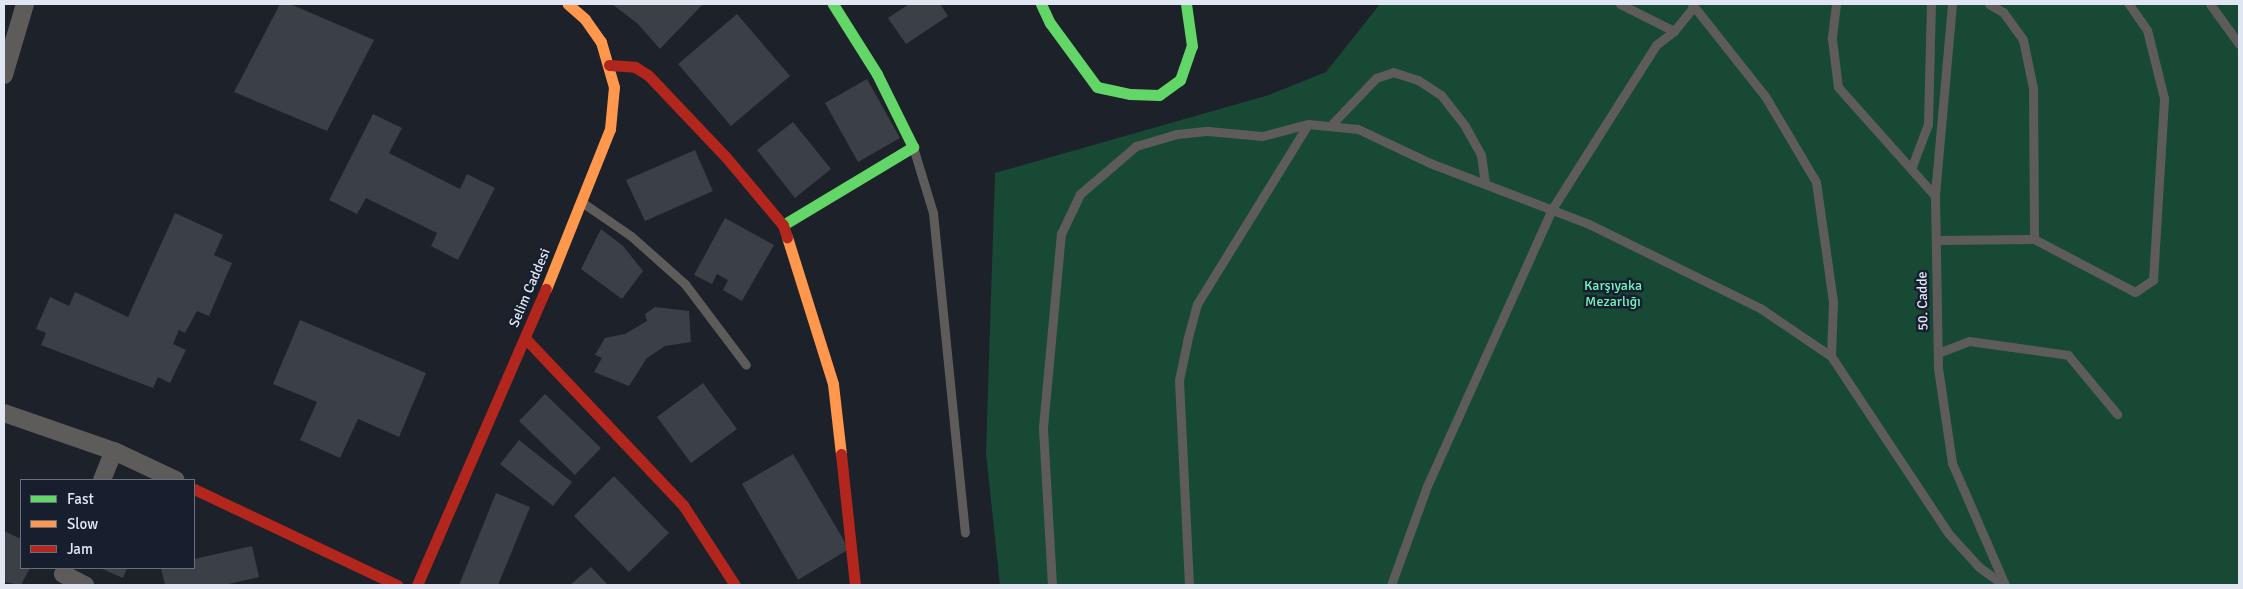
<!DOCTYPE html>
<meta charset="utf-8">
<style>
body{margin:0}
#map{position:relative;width:2243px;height:589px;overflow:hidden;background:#1d2129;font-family:Signika,sans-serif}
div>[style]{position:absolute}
.green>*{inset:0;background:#184935}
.building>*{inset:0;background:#3b3f46}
.lane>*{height:9px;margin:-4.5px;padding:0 4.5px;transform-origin:4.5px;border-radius:4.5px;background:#5d5c5b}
.street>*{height:18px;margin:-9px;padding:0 9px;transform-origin:9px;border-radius:9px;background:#5d5c5b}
.fast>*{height:11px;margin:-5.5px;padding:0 5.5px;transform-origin:5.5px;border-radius:5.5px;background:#63d668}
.slow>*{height:11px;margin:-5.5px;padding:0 5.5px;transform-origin:5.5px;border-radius:5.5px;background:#ff974d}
.jam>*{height:11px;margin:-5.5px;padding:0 5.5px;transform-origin:5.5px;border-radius:5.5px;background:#b3261e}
span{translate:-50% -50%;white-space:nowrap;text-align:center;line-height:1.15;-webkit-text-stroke:5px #171f2f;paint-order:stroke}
.park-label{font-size:14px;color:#71f9bc}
.street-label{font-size:14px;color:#e1e7f2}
.frame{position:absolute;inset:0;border:5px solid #e1e7f2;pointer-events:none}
.legend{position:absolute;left:20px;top:479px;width:175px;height:90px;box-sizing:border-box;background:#171f2f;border:1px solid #686f7d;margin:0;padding:6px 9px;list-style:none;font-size:15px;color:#e1e7f2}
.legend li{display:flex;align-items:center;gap:10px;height:25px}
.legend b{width:25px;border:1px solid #686f7d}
</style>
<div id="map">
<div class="green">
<i style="clip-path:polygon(1380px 4px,2239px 4px,2239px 585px,1000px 585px,986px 453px,995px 173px,1269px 95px,1326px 72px)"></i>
</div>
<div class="building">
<i style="clip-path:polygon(280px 4px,290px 4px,374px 40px,327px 131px,234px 92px)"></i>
<i style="clip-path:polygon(612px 4px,703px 4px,660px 49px,638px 24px)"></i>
<i style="clip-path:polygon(909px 4px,940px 4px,948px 16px,906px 44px,888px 18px)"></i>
<i style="clip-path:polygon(737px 14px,790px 76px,731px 126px,678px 64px)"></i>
<i style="clip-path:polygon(867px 79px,900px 138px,858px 162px,825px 103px)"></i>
<i style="clip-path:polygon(373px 114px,402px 128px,389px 153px,460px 189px,467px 174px,495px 188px,458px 260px,431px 246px,437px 233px,366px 198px,357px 214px,329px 200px)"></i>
<i style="clip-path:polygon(793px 122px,831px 169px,795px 198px,757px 150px)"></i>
<i style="clip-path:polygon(695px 150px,713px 191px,645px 221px,626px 180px)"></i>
<i style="clip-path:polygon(175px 213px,223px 235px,214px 255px,232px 263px,209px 316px,197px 311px,185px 333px,179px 330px,173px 344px,186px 350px,170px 383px,158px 377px,153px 388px,41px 345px,46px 333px,36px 329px,50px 297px,69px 306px,75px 292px,128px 317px)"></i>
<i style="clip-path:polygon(725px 218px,774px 245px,742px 301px,723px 290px,728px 280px,717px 274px,712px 284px,694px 275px)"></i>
<i style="clip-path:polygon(601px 229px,623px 246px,643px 271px,622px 299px,581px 269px)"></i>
<i style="clip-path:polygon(655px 307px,689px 311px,691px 342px,665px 346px,647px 358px,629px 386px,594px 372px,602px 358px,595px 355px,605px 338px,625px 334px,647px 321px,645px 314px)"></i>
<i style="clip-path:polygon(300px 320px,426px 373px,399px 437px,358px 419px,340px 458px,300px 440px,317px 402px,273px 384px)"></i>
<i style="clip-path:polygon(703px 383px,737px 429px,691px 463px,657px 417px)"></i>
<i style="clip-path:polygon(545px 394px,601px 448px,575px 475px,519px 421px)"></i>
<i style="clip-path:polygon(519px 440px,572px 482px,553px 506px,500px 464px)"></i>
<i style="clip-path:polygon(793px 454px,849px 549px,798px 580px,742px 484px)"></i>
<i style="clip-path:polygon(614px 476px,669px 533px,629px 572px,574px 516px)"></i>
<i style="clip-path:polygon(496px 493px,530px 507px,498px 585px,459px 585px)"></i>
<i style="clip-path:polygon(4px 531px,21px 539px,21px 568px,30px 568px,21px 585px,4px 582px)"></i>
<i style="clip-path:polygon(252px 546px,259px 577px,224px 585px,165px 585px,161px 568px,194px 568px,194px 559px)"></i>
<i style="clip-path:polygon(591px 567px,608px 585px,570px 585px)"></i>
<i style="clip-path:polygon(100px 568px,127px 568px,123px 578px)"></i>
</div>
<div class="lane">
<i style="left:1620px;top:4px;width:60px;rotate:26.6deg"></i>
<i style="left:1692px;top:4px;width:117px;rotate:51.6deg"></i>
<i style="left:1765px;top:96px;width:100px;rotate:59.3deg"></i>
<i style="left:1816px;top:182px;width:121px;rotate:81.9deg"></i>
<i style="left:1833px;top:302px;width:54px;rotate:92.1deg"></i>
<i style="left:1836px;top:4px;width:35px;rotate:97deg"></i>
<i style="left:1832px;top:39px;width:48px;rotate:82.9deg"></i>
<i style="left:1838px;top:87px;width:146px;rotate:48.3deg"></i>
<i style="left:1952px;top:4px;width:193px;rotate:95.1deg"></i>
<i style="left:1935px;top:196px;width:172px;rotate:89deg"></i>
<i style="left:1938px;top:368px;width:96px;rotate:81.6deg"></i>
<i style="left:1952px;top:463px;width:133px;rotate:66.5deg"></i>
<i style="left:1989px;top:4px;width:16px;rotate:30deg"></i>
<i style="left:2003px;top:12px;width:34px;rotate:54deg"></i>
<i style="left:2023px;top:40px;width:49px;rotate:78.2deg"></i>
<i style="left:2033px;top:88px;width:151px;rotate:89.6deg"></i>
<i style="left:2210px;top:4px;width:49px;rotate:54.1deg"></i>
<i style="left:1330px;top:126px;width:66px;rotate:-46.2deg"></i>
<i style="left:1376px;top:78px;width:18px;rotate:-19deg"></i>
<i style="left:1393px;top:72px;width:26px;rotate:18deg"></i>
<i style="left:1418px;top:80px;width:27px;rotate:33deg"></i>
<i style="left:1441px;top:95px;width:39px;rotate:52deg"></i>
<i style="left:1465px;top:126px;width:33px;rotate:61deg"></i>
<i style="left:1481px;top:155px;width:29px;rotate:82deg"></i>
<i style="left:913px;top:147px;width:69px;rotate:73.1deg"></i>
<i style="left:933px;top:213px;width:321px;rotate:84.3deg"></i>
<i style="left:1911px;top:169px;width:48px;rotate:-69.3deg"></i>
<i style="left:1928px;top:124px;width:120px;rotate:-88.6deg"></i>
<i style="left:583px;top:203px;width:58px;rotate:34.5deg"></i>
<i style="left:631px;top:236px;width:72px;rotate:41.6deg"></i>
<i style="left:685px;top:284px;width:101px;rotate:53deg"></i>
<i style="left:1936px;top:240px;width:98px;rotate:-0.6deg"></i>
<i style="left:2034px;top:239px;width:114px;rotate:27.7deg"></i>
<i style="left:2135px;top:292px;width:22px;rotate:-34deg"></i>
<i style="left:2153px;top:280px;width:182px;rotate:-86.5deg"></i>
<i style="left:2164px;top:98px;width:70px;rotate:-104deg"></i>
<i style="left:2147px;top:30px;width:32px;rotate:-125deg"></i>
<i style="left:1938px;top:353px;width:33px;rotate:-21deg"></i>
<i style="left:1969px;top:341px;width:100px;rotate:8deg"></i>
<i style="left:2068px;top:355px;width:77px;rotate:50.3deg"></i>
<i style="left:1052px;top:585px;width:158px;rotate:-93.3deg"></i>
<i style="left:1043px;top:427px;width:194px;rotate:-84.7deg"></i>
<i style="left:1061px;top:234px;width:44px;rotate:-64.6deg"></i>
<i style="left:1080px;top:194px;width:74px;rotate:-40.6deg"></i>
<i style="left:1136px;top:146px;width:43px;rotate:-16.3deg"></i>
<i style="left:1177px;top:134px;width:31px;rotate:-6deg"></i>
<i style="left:1208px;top:131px;width:54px;rotate:5.3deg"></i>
<i style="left:1262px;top:136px;width:48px;rotate:-14.6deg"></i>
<i style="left:1189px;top:585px;width:205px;rotate:-92.8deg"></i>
<i style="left:1179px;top:380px;width:40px;rotate:-78deg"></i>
<i style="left:1187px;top:341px;width:38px;rotate:-75deg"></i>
<i style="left:1197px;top:304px;width:211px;rotate:-58.3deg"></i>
<i style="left:1308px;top:124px;width:50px;rotate:5.7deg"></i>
<i style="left:1358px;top:129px;width:80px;rotate:25.3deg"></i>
<i style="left:1430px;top:163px;width:170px;rotate:21deg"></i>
<i style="left:1589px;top:224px;width:191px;rotate:26.2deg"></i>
<i style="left:1760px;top:308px;width:86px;rotate:34.1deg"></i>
<i style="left:1831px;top:356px;width:212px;rotate:56.5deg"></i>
<i style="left:1948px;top:533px;width:46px;rotate:47.6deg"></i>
<i style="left:1979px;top:567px;width:31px;rotate:36deg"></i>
<i style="left:1391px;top:585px;width:105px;rotate:-70deg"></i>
<i style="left:1427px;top:486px;width:304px;rotate:-65.7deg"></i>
<i style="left:1552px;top:209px;width:194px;rotate:-57.6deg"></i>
<i style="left:1656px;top:45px;width:23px;rotate:-38deg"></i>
<i style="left:1674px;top:31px;width:32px;rotate:-51deg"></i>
</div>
<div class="street">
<i style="left:4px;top:75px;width:74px;rotate:-73.5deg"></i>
<i style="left:4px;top:413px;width:116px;rotate:19.1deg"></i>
<i style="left:114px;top:451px;width:68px;rotate:25.1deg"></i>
<i style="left:102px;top:480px;width:31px;rotate:-68deg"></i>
<i style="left:63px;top:574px;width:25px;rotate:27deg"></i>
</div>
<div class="fast">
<i style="left:1041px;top:4px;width:21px;rotate:65deg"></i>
<i style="left:1050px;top:23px;width:79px;rotate:53.7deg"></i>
<i style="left:1097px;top:87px;width:34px;rotate:12deg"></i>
<i style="left:1130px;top:94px;width:29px;rotate:2deg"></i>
<i style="left:1159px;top:95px;width:26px;rotate:-36deg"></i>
<i style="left:1180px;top:80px;width:36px;rotate:-71deg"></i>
<i style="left:1192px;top:46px;width:42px;rotate:-98.1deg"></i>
<i style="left:783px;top:225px;width:152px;rotate:-31deg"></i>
<i style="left:913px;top:147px;width:81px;rotate:-116.3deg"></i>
<i style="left:877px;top:74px;width:83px;rotate:-122.2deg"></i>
</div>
<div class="slow">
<i style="left:787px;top:237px;width:154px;rotate:72.6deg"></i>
<i style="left:833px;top:384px;width:70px;rotate:83.5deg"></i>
<i style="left:546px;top:289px;width:172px;rotate:-68.2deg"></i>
<i style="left:610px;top:129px;width:42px;rotate:-84.6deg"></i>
<i style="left:614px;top:87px;width:47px;rotate:-106.1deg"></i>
<i style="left:601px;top:42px;width:28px;rotate:-125deg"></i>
<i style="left:585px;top:19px;width:23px;rotate:-139deg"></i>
</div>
<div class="jam">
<i style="left:609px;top:65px;width:26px;rotate:4deg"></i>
<i style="left:635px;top:67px;width:15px;rotate:32deg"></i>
<i style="left:648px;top:75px;width:112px;rotate:46.5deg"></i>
<i style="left:725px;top:156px;width:90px;rotate:50deg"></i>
<i style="left:783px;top:225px;width:13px;rotate:72deg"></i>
<i style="left:525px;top:338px;width:230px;rotate:46.6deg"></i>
<i style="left:683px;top:505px;width:95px;rotate:57deg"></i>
<i style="left:841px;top:454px;width:132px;rotate:83.9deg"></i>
<i style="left:194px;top:489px;width:225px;rotate:25.3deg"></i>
<i style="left:417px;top:585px;width:323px;rotate:-66.5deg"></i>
</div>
<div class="park-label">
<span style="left:1613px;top:294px">Karşıyaka<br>Mezarlığı</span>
</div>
<div class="street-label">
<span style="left:530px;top:288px;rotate:-67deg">Selim Caddesi</span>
<span style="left:1923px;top:301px;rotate:-91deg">50. Cadde</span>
</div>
<div class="frame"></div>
<ul class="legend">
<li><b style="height:6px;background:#63d668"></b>Fast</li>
<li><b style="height:6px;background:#ff974d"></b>Slow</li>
<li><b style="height:6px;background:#b3261e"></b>Jam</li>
</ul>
</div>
